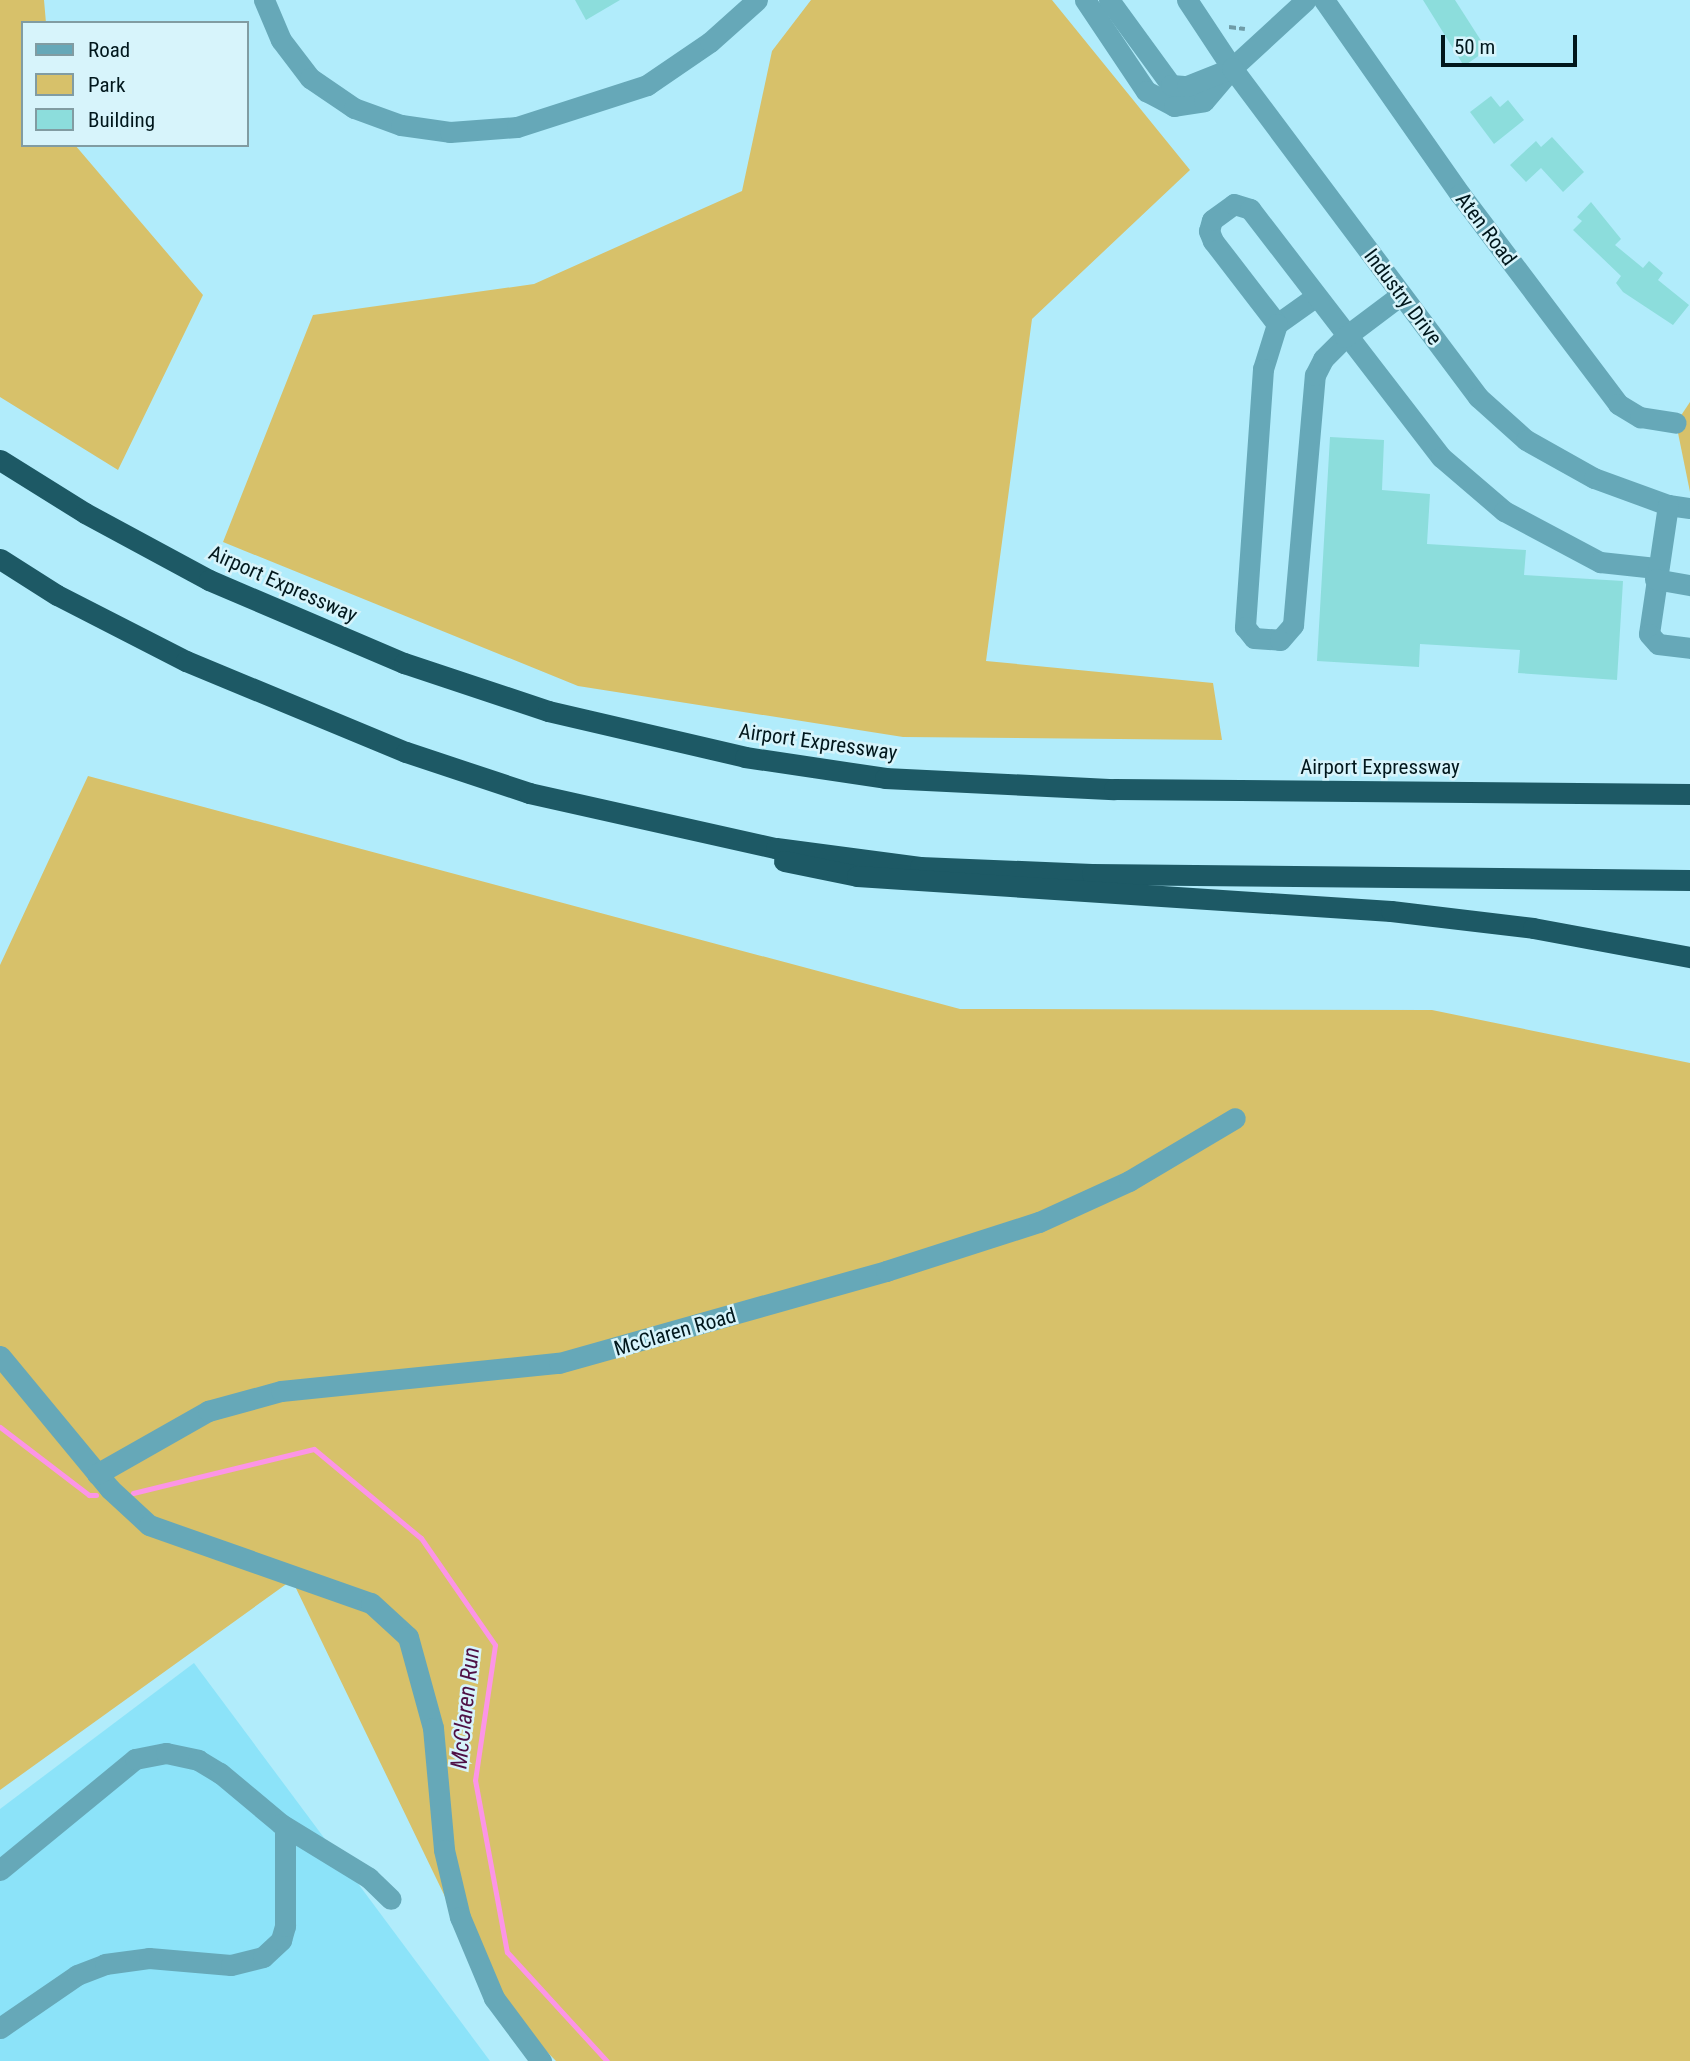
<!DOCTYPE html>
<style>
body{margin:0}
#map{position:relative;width:1690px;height:2061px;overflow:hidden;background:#b1ecfb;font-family:"Roboto Condensed",sans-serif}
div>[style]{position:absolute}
.built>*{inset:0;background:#8ce3f9}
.green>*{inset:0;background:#d7c16a}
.stream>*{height:5px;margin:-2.5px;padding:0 2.5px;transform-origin:2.5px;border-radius:2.5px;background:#fc95e6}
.building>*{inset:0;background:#8cdddc}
.path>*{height:3.5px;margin-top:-1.75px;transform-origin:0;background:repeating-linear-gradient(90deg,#6f9ca7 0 7px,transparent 0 10.5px)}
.minor>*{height:21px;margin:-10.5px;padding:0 10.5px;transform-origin:10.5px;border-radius:10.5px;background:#66a8b8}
.highway>*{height:21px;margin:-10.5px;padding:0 10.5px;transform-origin:10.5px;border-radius:10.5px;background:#1d5965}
span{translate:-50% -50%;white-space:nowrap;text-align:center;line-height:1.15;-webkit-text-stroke:5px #d7f4fb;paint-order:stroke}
.street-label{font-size:21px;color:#01171c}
.water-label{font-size:23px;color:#4f1045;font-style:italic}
.legend{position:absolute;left:21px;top:21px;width:228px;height:126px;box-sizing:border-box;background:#d7f4fb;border:2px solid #819ca2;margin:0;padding:9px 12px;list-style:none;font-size:21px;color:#01171c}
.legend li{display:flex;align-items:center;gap:14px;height:35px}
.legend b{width:35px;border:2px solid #819ca2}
.scale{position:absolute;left:1441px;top:35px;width:136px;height:32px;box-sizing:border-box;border:4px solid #01171c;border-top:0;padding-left:9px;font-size:21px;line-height:24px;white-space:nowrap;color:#01171c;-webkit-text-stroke:5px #d7f4fb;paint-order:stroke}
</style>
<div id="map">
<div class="built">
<i style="clip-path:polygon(194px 1663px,490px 2061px,0 2061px,0 1809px)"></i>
</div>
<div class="green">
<i style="clip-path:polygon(0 0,44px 0,46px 23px,23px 23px,23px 145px,75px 145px,203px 295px,118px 470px,0 397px)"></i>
<i style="clip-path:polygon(811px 0,1052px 0,1190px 170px,1032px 319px,986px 661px,1213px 683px,1222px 740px,903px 737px,578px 686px,223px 542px,313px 315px,534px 284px,742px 191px,772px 51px)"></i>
<i style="clip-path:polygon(1690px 402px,1690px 492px,1676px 423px)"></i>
<i style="clip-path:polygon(88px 776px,960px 1009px,1432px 1010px,1690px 1063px,1690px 2061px,556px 2061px,494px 1998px,292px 1580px,0 1790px,0 965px)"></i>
</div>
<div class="stream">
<i style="left:0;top:1427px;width:112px;rotate:37.4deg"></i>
<i style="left:89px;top:1495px;width:7px"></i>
<i style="left:133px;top:1493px;width:186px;rotate:-13.7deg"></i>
<i style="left:314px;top:1449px;width:139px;rotate:39.8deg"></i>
<i style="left:421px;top:1538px;width:130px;rotate:55.3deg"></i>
<i style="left:495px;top:1645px;width:136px;rotate:98.4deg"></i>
<i style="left:475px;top:1780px;width:175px;rotate:79.5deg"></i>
<i style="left:507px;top:1952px;width:148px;rotate:47.5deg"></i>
</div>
<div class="building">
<i style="clip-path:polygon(575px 0,620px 0,586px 20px)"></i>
<i style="clip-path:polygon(1423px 0,1455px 0,1487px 50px,1464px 66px)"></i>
<i style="clip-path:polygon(1491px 96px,1500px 107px,1508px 100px,1524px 120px,1494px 144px,1470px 112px)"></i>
<i style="clip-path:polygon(1552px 137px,1584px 172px,1563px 192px,1541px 168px,1526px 182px,1510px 165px,1536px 141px,1541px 147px)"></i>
<i style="clip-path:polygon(1591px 202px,1621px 239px,1615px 245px,1643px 268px,1649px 261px,1663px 273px,1658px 280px,1689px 305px,1673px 325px,1623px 292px,1616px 283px,1621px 276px,1573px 230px,1582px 221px,1577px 217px)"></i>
<i style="clip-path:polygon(1330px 437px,1384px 440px,1382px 490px,1430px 494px,1427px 544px,1526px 550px,1524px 575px,1623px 581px,1617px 680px,1518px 673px,1520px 650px,1420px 644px,1419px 667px,1317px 661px)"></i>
</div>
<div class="path">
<i style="left:1229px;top:27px;width:16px;rotate:7deg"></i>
</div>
<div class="minor">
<i style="left:264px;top:0;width:43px;rotate:67deg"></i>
<i style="left:281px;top:40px;width:48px;rotate:52.7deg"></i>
<i style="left:310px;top:78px;width:53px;rotate:34.3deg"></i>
<i style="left:354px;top:108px;width:50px;rotate:19.9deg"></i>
<i style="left:401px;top:125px;width:49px;rotate:8.1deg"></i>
<i style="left:450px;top:132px;width:67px;rotate:-4.3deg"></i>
<i style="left:517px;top:127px;width:137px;rotate:-17.9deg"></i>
<i style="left:647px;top:85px;width:76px;rotate:-34.3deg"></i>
<i style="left:710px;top:42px;width:63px;rotate:-41.8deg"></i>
<i style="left:1085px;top:0;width:110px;rotate:56.2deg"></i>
<i style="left:1146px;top:91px;width:32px;rotate:28deg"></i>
<i style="left:1174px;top:106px;width:30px;rotate:-9deg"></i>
<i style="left:1204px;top:101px;width:43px;rotate:-49.7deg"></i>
<i style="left:1232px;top:68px;width:100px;rotate:-42.6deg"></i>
<i style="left:1109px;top:0;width:105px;rotate:53.9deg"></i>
<i style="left:1171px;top:85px;width:16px;rotate:4deg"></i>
<i style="left:1187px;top:86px;width:46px;rotate:-21.6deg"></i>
<i style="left:1187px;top:0;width:82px;rotate:56.5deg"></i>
<i style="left:1232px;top:68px;width:411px;rotate:53.2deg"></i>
<i style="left:1478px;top:397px;width:64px;rotate:41.9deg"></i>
<i style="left:1526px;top:440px;width:78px;rotate:29.2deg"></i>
<i style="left:1594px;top:478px;width:79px;rotate:20deg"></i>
<i style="left:1668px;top:505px;width:22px;rotate:8deg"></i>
<i style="left:1324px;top:0;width:237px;rotate:55deg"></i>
<i style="left:1460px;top:194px;width:263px;rotate:53deg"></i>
<i style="left:1618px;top:404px;width:26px;rotate:31deg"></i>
<i style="left:1640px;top:417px;width:36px;rotate:9deg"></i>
<i style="left:1315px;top:297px;width:47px;rotate:144.6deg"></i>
<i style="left:1277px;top:324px;width:105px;rotate:-127.6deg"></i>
<i style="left:1213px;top:241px;width:11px;rotate:-112deg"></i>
<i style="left:1209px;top:231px;width:11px;rotate:-75deg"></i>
<i style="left:1212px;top:220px;width:27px;rotate:-36deg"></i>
<i style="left:1234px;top:204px;width:17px;rotate:17deg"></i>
<i style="left:1250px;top:209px;width:313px;rotate:52.4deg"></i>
<i style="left:1441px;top:457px;width:83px;rotate:40.6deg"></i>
<i style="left:1504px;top:511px;width:109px;rotate:28deg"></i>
<i style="left:1600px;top:562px;width:56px;rotate:6.1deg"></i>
<i style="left:1277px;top:324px;width:47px;rotate:107.3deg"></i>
<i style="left:1263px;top:369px;width:259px;rotate:94deg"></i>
<i style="left:1245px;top:627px;width:14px;rotate:51deg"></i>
<i style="left:1254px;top:638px;width:26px;rotate:4deg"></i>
<i style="left:1280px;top:640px;width:20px;rotate:-49deg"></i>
<i style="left:1293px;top:625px;width:251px;rotate:-85deg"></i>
<i style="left:1315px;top:375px;width:18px;rotate:-63deg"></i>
<i style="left:1323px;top:359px;width:31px;rotate:-45deg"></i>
<i style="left:1345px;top:337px;width:70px;rotate:-36.9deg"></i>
<i style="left:1668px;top:505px;width:130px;rotate:98.4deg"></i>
<i style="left:1649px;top:634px;width:13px;rotate:48deg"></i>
<i style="left:1658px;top:644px;width:32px;rotate:7deg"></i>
<i style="left:1655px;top:579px;width:36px;rotate:10deg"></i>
<i style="left:0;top:1356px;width:173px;rotate:50.4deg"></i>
<i style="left:110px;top:1489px;width:53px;rotate:42.7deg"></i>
<i style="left:149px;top:1525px;width:235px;rotate:19.4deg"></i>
<i style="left:371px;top:1603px;width:50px;rotate:42.6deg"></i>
<i style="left:408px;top:1637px;width:94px;rotate:74.6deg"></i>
<i style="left:433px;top:1728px;width:122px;rotate:84.8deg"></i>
<i style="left:444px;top:1850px;width:69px;rotate:76.6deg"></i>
<i style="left:460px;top:1917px;width:88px;rotate:67.2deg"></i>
<i style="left:494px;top:1998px;width:79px;rotate:53.3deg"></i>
<i style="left:97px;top:1474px;width:128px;rotate:-29.6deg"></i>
<i style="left:208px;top:1411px;width:76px;rotate:-15.3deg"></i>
<i style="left:281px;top:1391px;width:279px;rotate:-5.8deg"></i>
<i style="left:559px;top:1363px;width:340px;rotate:-15.7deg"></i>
<i style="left:886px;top:1271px;width:161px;rotate:-17.8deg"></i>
<i style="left:1039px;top:1222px;width:99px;rotate:-24.5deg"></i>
<i style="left:1129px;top:1181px;width:123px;rotate:-30.7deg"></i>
<i style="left:0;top:1870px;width:175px;rotate:-39.4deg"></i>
<i style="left:135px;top:1759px;width:32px;rotate:-11deg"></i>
<i style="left:166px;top:1753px;width:33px;rotate:12deg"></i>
<i style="left:198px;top:1760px;width:26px;rotate:31deg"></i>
<i style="left:220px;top:1773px;width:80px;rotate:39.9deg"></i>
<i style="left:281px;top:1824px;width:103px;rotate:31.5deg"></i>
<i style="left:369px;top:1878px;width:30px;rotate:44deg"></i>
<i style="left:0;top:2028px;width:93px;rotate:-34.5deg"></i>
<i style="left:77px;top:1975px;width:30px;rotate:-21deg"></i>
<i style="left:105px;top:1964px;width:44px;rotate:-7.8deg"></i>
<i style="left:149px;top:1958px;width:82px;rotate:4.9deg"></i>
<i style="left:231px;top:1965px;width:33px;rotate:-14deg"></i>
<i style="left:263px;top:1957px;width:25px;rotate:-43deg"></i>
<i style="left:281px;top:1940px;width:15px;rotate:-74deg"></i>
<i style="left:285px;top:1926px;width:99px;rotate:-90deg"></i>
</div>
<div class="highway">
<i style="left:0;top:460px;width:100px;rotate:31.9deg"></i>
<i style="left:85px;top:513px;width:141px;rotate:28.4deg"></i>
<i style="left:209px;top:580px;width:212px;rotate:23.1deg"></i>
<i style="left:404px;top:663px;width:152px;rotate:18.4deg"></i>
<i style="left:548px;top:711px;width:202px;rotate:13.1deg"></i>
<i style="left:745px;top:757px;width:142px;rotate:8.5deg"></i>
<i style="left:885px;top:778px;width:229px;rotate:2.8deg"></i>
<i style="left:1114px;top:789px;width:576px;rotate:0.5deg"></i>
<i style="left:0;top:559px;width:67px;rotate:32.3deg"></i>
<i style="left:57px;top:595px;width:145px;rotate:27.1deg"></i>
<i style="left:186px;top:661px;width:238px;rotate:22.5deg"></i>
<i style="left:406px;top:752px;width:130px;rotate:18.4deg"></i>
<i style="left:529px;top:793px;width:253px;rotate:12.6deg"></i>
<i style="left:776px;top:848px;width:145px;rotate:7.5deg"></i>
<i style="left:920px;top:867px;width:172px;rotate:2.3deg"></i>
<i style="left:1092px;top:874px;width:598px;rotate:0.57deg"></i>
<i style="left:784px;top:861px;width:75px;rotate:11.6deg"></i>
<i style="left:857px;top:876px;width:535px;rotate:3.75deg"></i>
<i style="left:1391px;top:911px;width:143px;rotate:6.8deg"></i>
<i style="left:1533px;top:928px;width:160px;rotate:10.5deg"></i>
</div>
<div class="street-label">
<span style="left:1486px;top:229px;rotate:53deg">Aten Road</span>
<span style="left:1403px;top:297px;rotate:53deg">Industry Drive</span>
<span style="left:283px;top:584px;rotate:24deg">Airport Expressway</span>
<span style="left:818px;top:742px;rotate:8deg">Airport Expressway</span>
<span style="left:1380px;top:767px">Airport Expressway</span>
<span style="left:675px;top:1332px;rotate:-16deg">McClaren Road</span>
</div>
<div class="water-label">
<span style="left:466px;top:1708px;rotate:-84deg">McClaren Run</span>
</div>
<ul class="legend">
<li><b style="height:9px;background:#66a8b8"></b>Road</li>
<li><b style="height:19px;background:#d7c16a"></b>Park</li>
<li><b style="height:19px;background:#8cdddc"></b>Building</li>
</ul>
<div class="scale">50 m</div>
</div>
